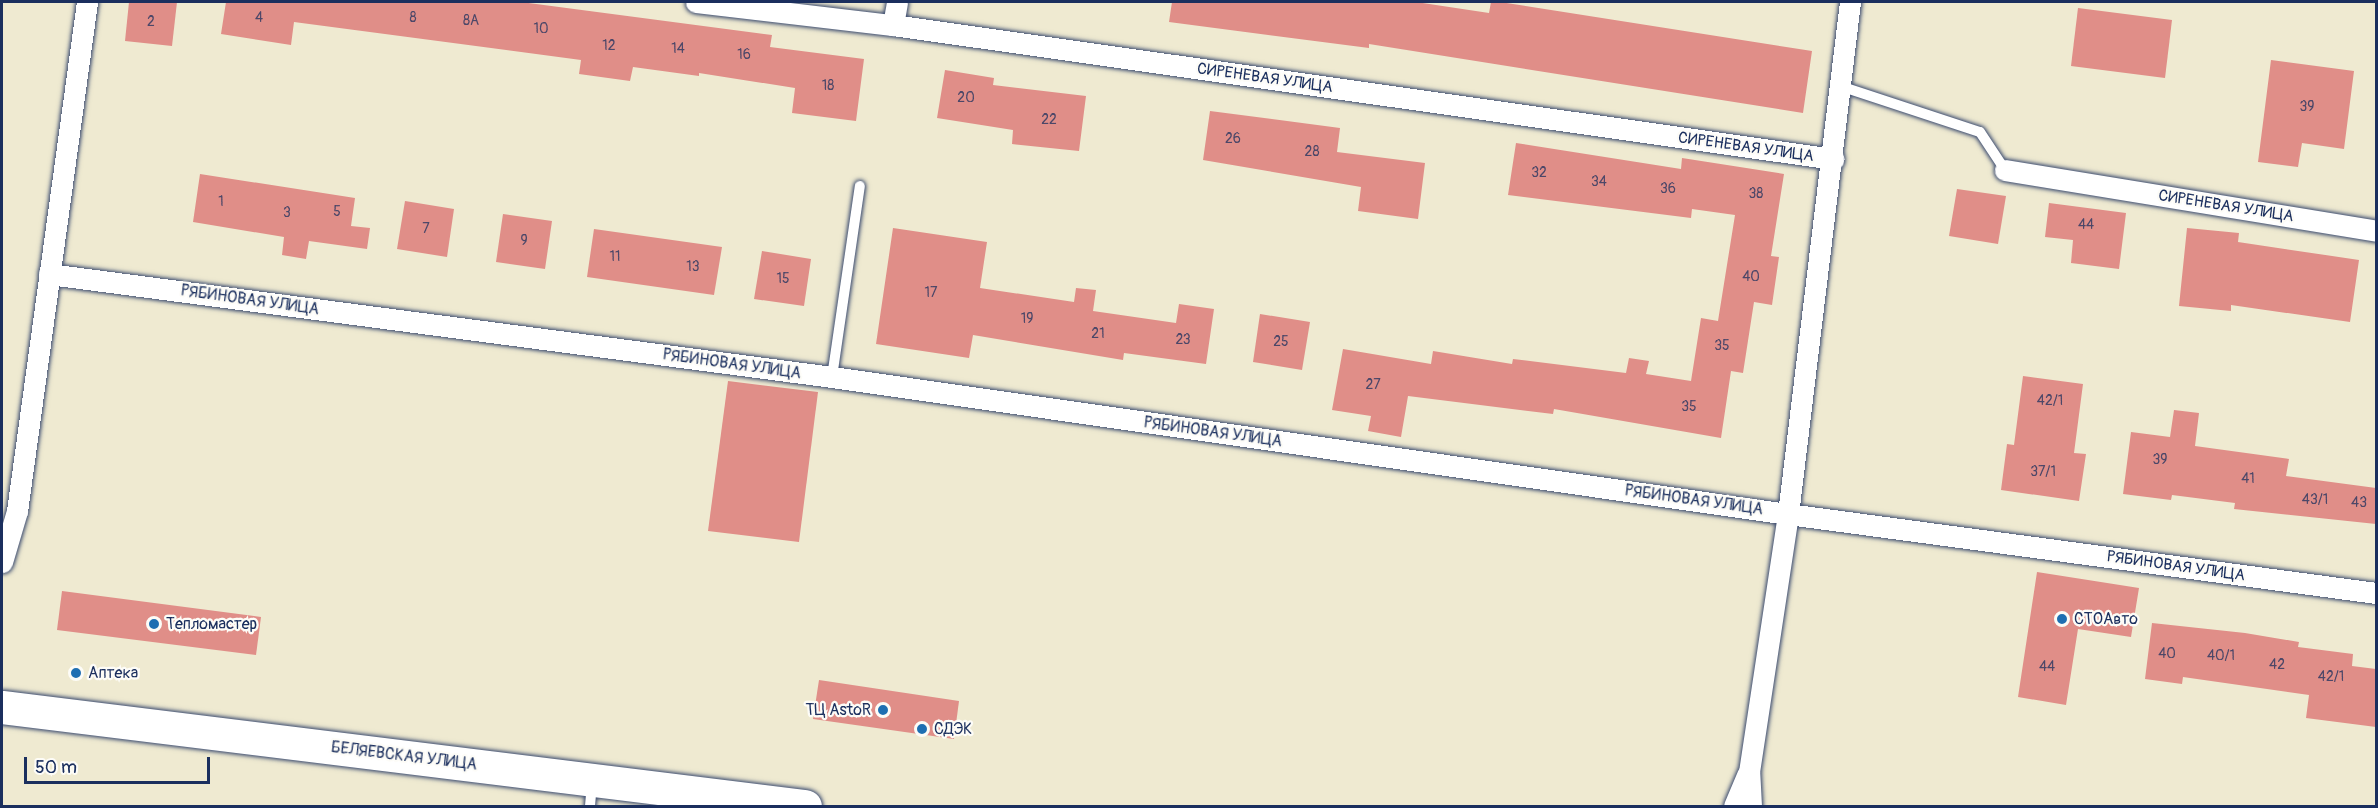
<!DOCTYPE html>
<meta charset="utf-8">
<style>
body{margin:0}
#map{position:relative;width:2378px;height:808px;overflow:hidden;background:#efead1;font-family:Pangolin,sans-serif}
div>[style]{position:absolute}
.building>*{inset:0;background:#e08e88}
.roads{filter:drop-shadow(0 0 2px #3b4b6f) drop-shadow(0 0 2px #3b4b6f)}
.lane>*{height:10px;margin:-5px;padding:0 5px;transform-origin:5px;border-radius:5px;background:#fff}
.street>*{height:21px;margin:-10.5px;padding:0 10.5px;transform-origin:10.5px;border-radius:10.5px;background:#fff}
.primary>*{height:33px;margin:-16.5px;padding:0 16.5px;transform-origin:16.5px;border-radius:16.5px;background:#fff}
.dots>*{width:16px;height:16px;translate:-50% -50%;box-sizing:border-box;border:3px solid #fdfcf7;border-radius:50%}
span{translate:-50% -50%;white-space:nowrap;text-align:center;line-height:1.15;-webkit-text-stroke:4.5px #fdfcf7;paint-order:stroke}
.number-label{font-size:14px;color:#4c4768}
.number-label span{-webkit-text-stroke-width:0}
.street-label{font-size:16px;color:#1b2f5e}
.poi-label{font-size:16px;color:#1b2f5e}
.left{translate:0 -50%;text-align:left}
.right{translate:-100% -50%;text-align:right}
.frame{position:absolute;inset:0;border:3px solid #1b2f5e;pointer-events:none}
.scale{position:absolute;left:24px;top:757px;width:186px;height:27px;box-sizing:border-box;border:3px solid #1b2f5e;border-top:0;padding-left:8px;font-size:18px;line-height:21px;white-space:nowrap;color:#1b2f5e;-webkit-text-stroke:4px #fdfcf7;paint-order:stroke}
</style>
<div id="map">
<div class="building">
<i style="clip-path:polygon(129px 2px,177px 2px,172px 46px,125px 41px)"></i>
<i style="clip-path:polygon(226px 2px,521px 2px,772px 35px,770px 47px,864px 59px,856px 121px,792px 113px,795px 88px,699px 73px,699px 76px,633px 67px,630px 81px,579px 74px,581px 60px,294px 22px,291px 45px,221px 34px)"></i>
<i style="clip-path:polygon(1172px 2px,1416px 2px,1489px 13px,1491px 2px,1500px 2px,1812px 51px,1803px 113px,1369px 44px,1369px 48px,1169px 22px)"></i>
<i style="clip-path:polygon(2078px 8px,2172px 20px,2165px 78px,2071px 66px)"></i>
<i style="clip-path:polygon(2271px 60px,2354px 71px,2344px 149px,2302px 143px,2298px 167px,2258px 162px)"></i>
<i style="clip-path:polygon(945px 70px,994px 78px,993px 85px,1086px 96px,1079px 151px,1012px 144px,1013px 130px,937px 118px)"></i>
<i style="clip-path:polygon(1210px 111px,1340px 128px,1337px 152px,1425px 163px,1418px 219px,1358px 211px,1361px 187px,1203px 160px)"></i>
<i style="clip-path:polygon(1516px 143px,1681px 169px,1682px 158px,1784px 174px,1771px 256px,1779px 257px,1772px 305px,1754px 302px,1743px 373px,1731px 371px,1721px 438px,1554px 409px,1553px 414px,1408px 396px,1401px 437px,1368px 431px,1371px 416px,1332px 410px,1343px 349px,1431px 364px,1433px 351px,1512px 364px,1513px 359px,1626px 373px,1629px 358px,1649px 361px,1646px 374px,1691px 381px,1701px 318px,1718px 321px,1735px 215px,1692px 209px,1691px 218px,1508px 195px)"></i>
<i style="clip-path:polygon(200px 174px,355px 198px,351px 226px,370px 228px,367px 249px,309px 241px,306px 259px,282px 255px,284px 237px,193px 222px)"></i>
<i style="clip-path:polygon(1957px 189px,2006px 196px,1998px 244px,1949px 236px)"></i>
<i style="clip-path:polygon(405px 201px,454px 209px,447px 257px,397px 249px)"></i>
<i style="clip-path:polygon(2049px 203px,2126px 213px,2119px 269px,2071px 263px,2073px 240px,2045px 237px)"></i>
<i style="clip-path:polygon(503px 214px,552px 221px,545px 269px,496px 262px)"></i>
<i style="clip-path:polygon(893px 228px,987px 242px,980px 288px,1074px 302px,1076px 288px,1096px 290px,1093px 311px,1176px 323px,1179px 304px,1214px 309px,1206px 364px,1124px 353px,1123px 360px,973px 335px,969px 358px,876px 344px)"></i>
<i style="clip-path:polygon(2187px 228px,2239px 233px,2238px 242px,2359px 260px,2350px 322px,2231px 305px,2231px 311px,2179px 306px)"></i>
<i style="clip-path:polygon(594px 229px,722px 247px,714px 295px,587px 277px)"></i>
<i style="clip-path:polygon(762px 251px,811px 259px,804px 306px,754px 299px)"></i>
<i style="clip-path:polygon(1260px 314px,1310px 322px,1302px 370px,1253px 362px)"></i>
<i style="clip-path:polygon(2023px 376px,2083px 384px,2074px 453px,2086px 454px,2079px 501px,2001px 490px,2007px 444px,2014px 445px)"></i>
<i style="clip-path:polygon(728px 381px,818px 392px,799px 542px,708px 531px)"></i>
<i style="clip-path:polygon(2174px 410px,2199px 413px,2195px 446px,2289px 459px,2286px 476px,2376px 488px,2376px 524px,2234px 509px,2235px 503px,2172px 495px,2171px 500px,2123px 494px,2131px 432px,2170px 437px)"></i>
<i style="clip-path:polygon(2037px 572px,2139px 588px,2131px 637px,2078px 629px,2066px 705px,2018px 697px)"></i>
<i style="clip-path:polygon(62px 591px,261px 617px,256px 655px,57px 630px)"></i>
<i style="clip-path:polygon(2152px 623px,2245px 633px,2299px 642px,2298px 647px,2353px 654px,2352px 666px,2376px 669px,2376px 727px,2306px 718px,2309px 695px,2183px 677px,2182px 684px,2145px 679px)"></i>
<i style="clip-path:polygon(819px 680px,959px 701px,954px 739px,813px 719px)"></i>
</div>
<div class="roads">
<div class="lane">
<i style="left:1840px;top:86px;width:147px;rotate:18.2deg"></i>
<i style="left:1980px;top:132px;width:45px;rotate:56.7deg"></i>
<i style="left:832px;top:377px;width:193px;rotate:-81.7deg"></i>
<i style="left:590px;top:806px;width:23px;rotate:-85deg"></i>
</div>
<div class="street">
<i style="left:696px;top:2px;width:198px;rotate:6.7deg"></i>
<i style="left:893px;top:25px;width:950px;rotate:8.11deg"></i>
<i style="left:893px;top:25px;width:23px;rotate:-80deg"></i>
<i style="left:2005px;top:170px;width:376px;rotate:9.3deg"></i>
<i style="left:49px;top:274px;width:790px;rotate:7.49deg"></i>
<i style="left:832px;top:377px;width:966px;rotate:8.16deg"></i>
<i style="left:1788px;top:514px;width:593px;rotate:7.65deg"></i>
<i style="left:2px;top:562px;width:53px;rotate:-73.6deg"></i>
<i style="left:17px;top:511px;width:514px;rotate:-82.17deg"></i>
<i style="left:1734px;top:806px;width:34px;rotate:-67deg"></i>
<i style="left:1751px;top:806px;width:34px;rotate:-93deg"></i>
<i style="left:1749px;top:772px;width:261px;rotate:-81.4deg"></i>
<i style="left:1788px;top:514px;width:516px;rotate:-83.1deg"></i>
</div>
<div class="primary">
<i style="left:2px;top:707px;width:809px;rotate:7.03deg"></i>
</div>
</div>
<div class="dots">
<i style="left:2062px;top:619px;background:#1f6fb2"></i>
<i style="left:154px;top:624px;background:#1f6fb2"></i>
<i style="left:76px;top:673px;background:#1f6fb2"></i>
<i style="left:883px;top:710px;background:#1f6fb2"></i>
<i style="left:922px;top:729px;background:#1f6fb2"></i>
</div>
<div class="number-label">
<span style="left:259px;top:18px">4</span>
<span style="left:413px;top:18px">8</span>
<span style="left:471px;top:21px">8А</span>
<span style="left:151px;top:22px">2</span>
<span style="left:541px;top:29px">10</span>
<span style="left:609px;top:46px">12</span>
<span style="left:678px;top:49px">14</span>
<span style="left:744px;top:55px">16</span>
<span style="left:828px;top:86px">18</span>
<span style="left:966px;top:98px">20</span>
<span style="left:2307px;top:107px">39</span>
<span style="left:1049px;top:120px">22</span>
<span style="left:1233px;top:139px">26</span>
<span style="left:1312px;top:152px">28</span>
<span style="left:1539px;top:173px">32</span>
<span style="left:1599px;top:182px">34</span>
<span style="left:1668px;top:189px">36</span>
<span style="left:1756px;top:194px">38</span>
<span style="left:221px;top:202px">1</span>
<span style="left:337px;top:212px">5</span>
<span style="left:287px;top:213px">3</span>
<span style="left:2086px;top:225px">44</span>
<span style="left:426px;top:229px">7</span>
<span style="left:524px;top:241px">9</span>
<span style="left:615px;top:257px">11</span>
<span style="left:693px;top:267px">13</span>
<span style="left:1751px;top:277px">40</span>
<span style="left:783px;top:279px">15</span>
<span style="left:931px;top:293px">17</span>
<span style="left:1027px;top:319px">19</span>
<span style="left:1098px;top:334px">21</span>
<span style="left:1183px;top:340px">23</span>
<span style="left:1281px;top:342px">25</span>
<span style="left:1722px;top:346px">35</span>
<span style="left:1373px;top:385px">27</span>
<span style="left:2050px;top:401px">42/1</span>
<span style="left:1689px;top:407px">35</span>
<span style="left:2160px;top:460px">39</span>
<span style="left:2043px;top:472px">37/1</span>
<span style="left:2248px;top:479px">41</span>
<span style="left:2315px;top:500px">43/1</span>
<span style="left:2359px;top:503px">43</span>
<span style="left:2167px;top:654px">40</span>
<span style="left:2221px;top:656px">40/1</span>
<span style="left:2277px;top:665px">42</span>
<span style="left:2047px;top:667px">44</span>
<span style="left:2331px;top:677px">42/1</span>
</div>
<div class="street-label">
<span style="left:1265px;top:78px;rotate:8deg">СИРЕНЕВАЯ УЛИЦА</span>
<span style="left:1746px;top:147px;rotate:8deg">СИРЕНЕВАЯ УЛИЦА</span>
<span style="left:2226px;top:206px;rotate:9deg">СИРЕНЕВАЯ УЛИЦА</span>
<span style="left:250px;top:300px;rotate:8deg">РЯБИНОВАЯ УЛИЦА</span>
<span style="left:732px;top:364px;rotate:8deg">РЯБИНОВАЯ УЛИЦА</span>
<span style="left:1213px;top:432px;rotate:8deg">РЯБИНОВАЯ УЛИЦА</span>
<span style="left:1694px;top:500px;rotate:8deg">РЯБИНОВАЯ УЛИЦА</span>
<span style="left:2176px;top:566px;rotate:8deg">РЯБИНОВАЯ УЛИЦА</span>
<span style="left:404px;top:756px;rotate:7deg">БЕЛЯЕВСКАЯ УЛИЦА</span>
</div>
<div class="poi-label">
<span class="left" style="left:2074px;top:619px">СТОАвто</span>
<span class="left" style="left:166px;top:624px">Тепломастер</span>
<span class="left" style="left:88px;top:673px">Аптека</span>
<span class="right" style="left:871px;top:710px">ТЦ AstoR</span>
<span class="left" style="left:934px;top:729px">СДЭК</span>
</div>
<div class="frame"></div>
<div class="scale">50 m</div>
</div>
